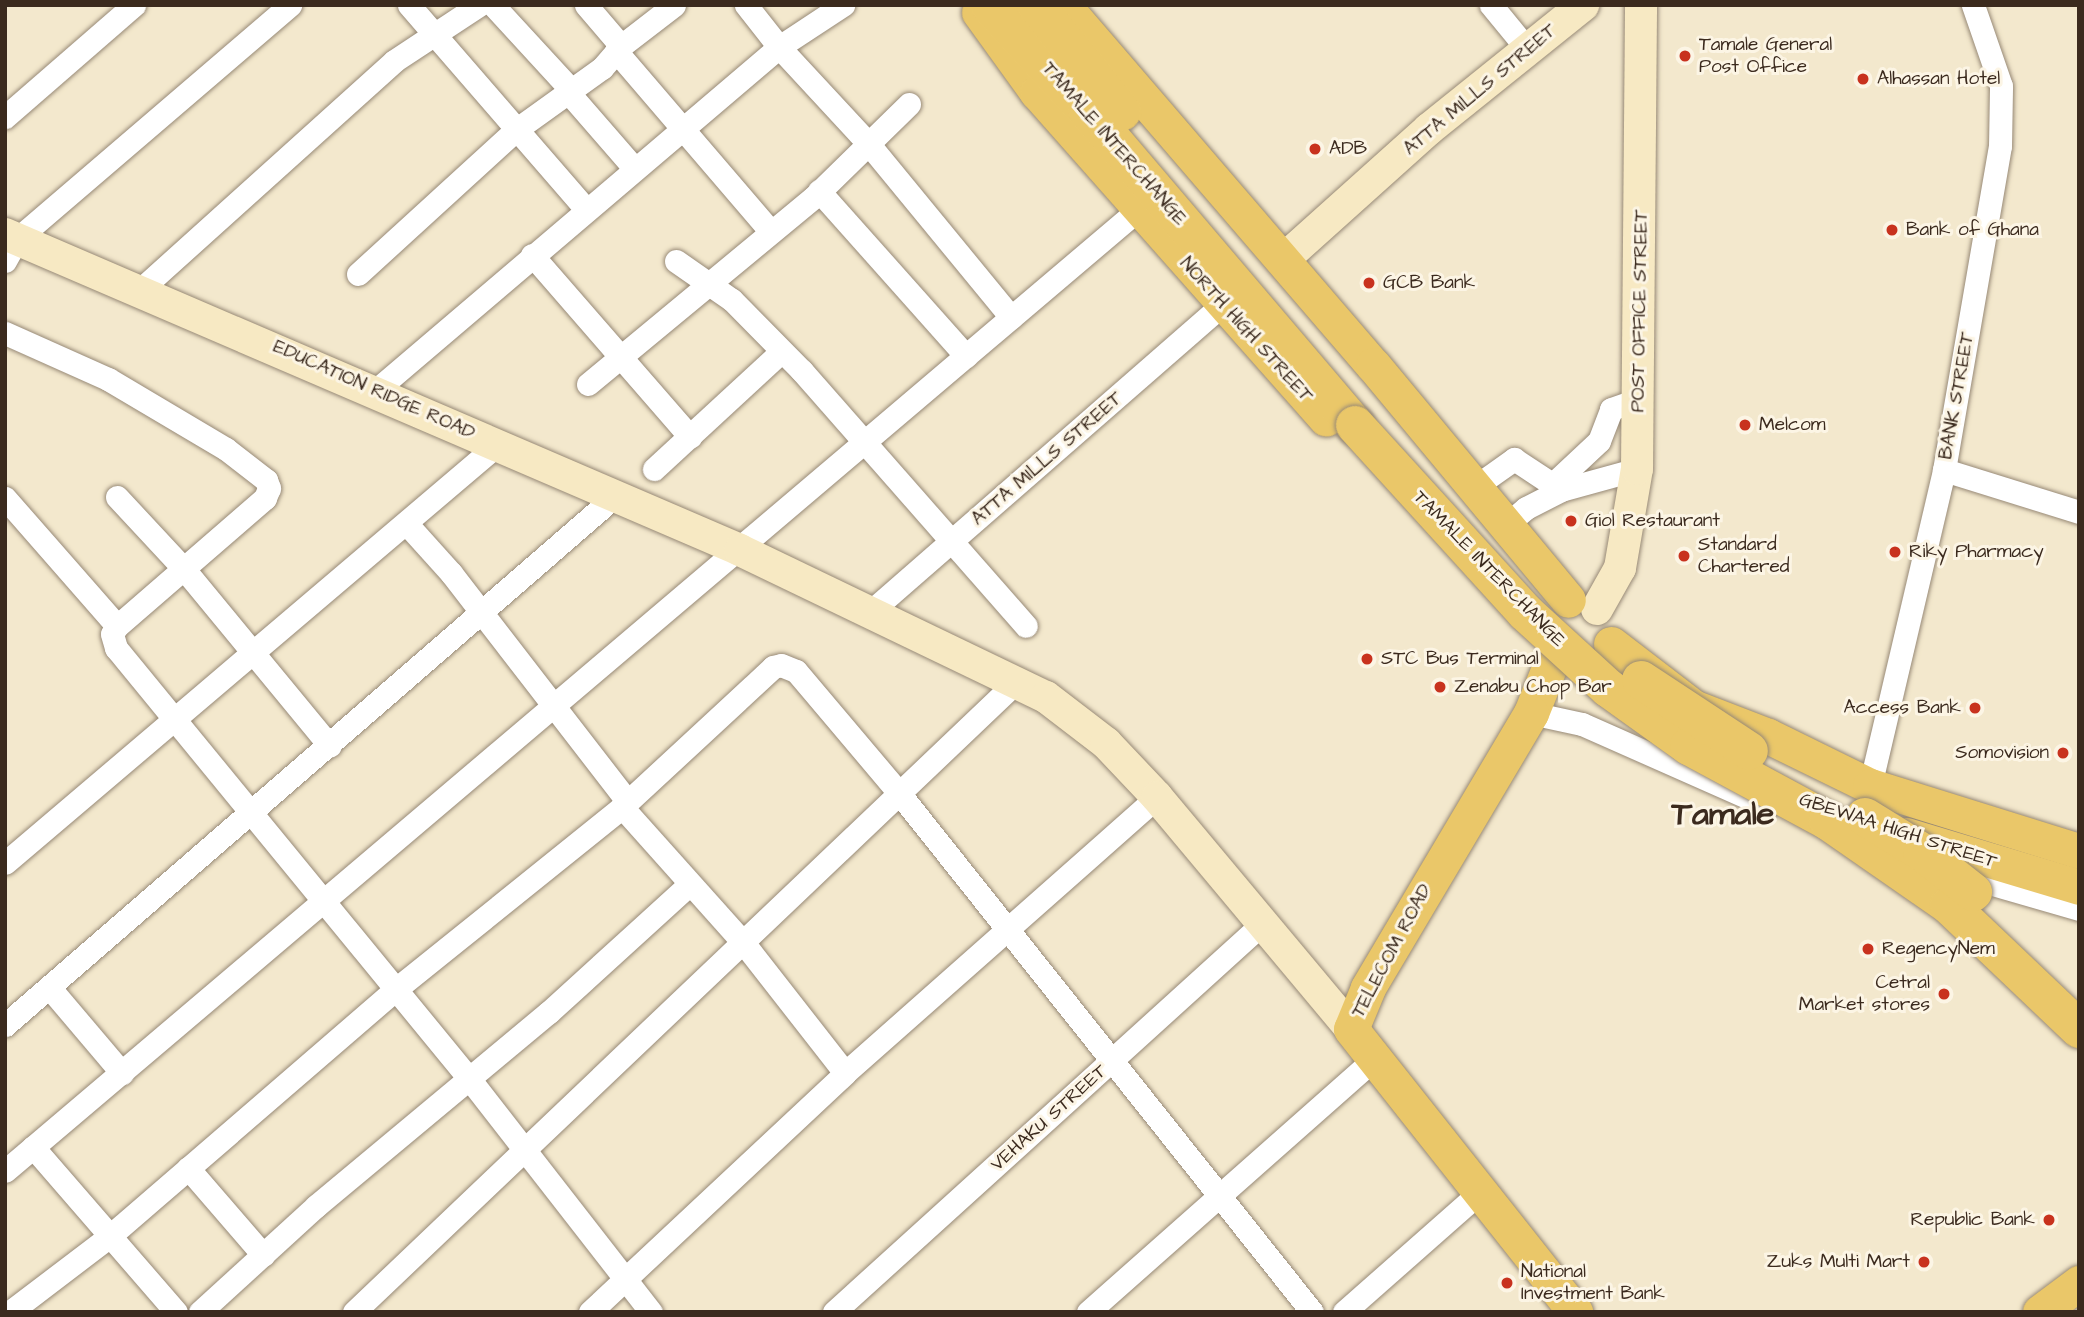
<!DOCTYPE html>
<style>
body{margin:0}
#map{position:relative;width:2084px;height:1317px;overflow:hidden;background:#f3e8cd;font-family:"Architects Daughter",sans-serif}
div>[style]{position:absolute}
.roads{filter:drop-shadow(0 0 2px #978976) drop-shadow(0 0 2px #978976)}
.street>*{height:23px;margin:-11.5px;padding:0 11.5px;transform-origin:11.5px;border-radius:11.5px;background:#fff}
.secondary>*{height:32px;margin:-16px;padding:0 16px;transform-origin:16px;border-radius:16px;background:#f7e9c3}
.primary>*{height:35px;margin:-17.5px;padding:0 17.5px;transform-origin:17.5px;border-radius:17.5px;background:#eac769}
.highway>*{height:38px;margin:-19px;padding:0 19px;transform-origin:19px;border-radius:19px;background:#eac769}
.bridges{filter:drop-shadow(0 0 2px #978976) drop-shadow(0 0 2px #978976)}
.highway-bridge>*{height:38px;margin:-19px;padding:0 19px;transform-origin:19px;border-radius:19px;background:#eac769}
.dots>*{width:19px;height:19px;translate:-50% -50%;box-sizing:border-box;border:4px solid #fcf5e5;border-radius:50%}
span{translate:-50% -50%;white-space:nowrap;text-align:center;line-height:1.15;-webkit-text-stroke:6px #fcf5e5;paint-order:stroke}
.poi-label{font-size:19px;color:#3b2a1e}
.left{translate:0 -50%;text-align:left}
.right{translate:-100% -50%;text-align:right}
.street-label{font-size:19px;color:#3b2a1e}
.town-label{font-size:33px;color:#3b2a1e;font-weight:700}
.frame{position:absolute;inset:0;border:7px solid #3b2a1e;pointer-events:none}
</style>
<div id="map">
<div class="roads">
<div class="street">
<i style="left:409px;top:5px;width:270px;rotate:49.1deg"></i>
<i style="left:493px;top:5px;width:117px;rotate:47.4deg"></i>
<i style="left:586px;top:5px;width:54px;rotate:49.5deg"></i>
<i style="left:746px;top:5px;width:53px;rotate:51.8deg"></i>
<i style="left:779px;top:47px;width:77px;rotate:-33.3deg"></i>
<i style="left:1491px;top:5px;width:58px;rotate:50.6deg"></i>
<i style="left:616px;top:51px;width:238px;rotate:49.4deg"></i>
<i style="left:568px;top:92px;width:101px;rotate:49deg"></i>
<i style="left:5px;top:117px;width:171px;rotate:-41deg"></i>
<i style="left:819px;top:191px;width:221px;rotate:48.3deg"></i>
<i style="left:532px;top:255px;width:241px;rotate:49deg"></i>
<i style="left:5px;top:261px;width:25px;rotate:-61deg"></i>
<i style="left:17px;top:239px;width:360px;rotate:-40.6deg"></i>
<i style="left:676px;top:261px;width:68px;rotate:34.9deg"></i>
<i style="left:732px;top:300px;width:100px;rotate:45.4deg"></i>
<i style="left:802px;top:371px;width:339px;rotate:48.7deg"></i>
<i style="left:358px;top:274px;width:215px;rotate:-42.4deg"></i>
<i style="left:517px;top:129px;width:105px;rotate:-35.7deg"></i>
<i style="left:602px;top:68px;width:29px;rotate:-49deg"></i>
<i style="left:621px;top:46px;width:67px;rotate:-37.7deg"></i>
<i style="left:140px;top:290px;width:342px;rotate:-42deg"></i>
<i style="left:394px;top:61px;width:102px;rotate:-33.4deg"></i>
<i style="left:5px;top:333px;width:113px;rotate:24.1deg"></i>
<i style="left:108px;top:379px;width:137px;rotate:30.7deg"></i>
<i style="left:226px;top:449px;width:51px;rotate:37.8deg"></i>
<i style="left:266px;top:480px;width:9px;rotate:69deg"></i>
<i style="left:269px;top:488px;width:11px;rotate:112deg"></i>
<i style="left:265px;top:498px;width:196px;rotate:139.1deg"></i>
<i style="left:588px;top:384px;width:293px;rotate:-39.6deg"></i>
<i style="left:814px;top:197px;width:133px;rotate:-44.4deg"></i>
<i style="left:375px;top:391px;width:531px;rotate:-40.41deg"></i>
<i style="left:779px;top:47px;width:129px;rotate:47.2deg"></i>
<i style="left:867px;top:142px;width:227px;rotate:50.6deg"></i>
<i style="left:654px;top:469px;width:173px;rotate:-42.7deg"></i>
<i style="left:1944px;top:470px;width:141px;rotate:17.3deg"></i>
<i style="left:1552px;top:485px;width:64px;rotate:-43.1deg"></i>
<i style="left:1599px;top:441px;width:34px;rotate:-69deg"></i>
<i style="left:1611px;top:409px;width:28px;rotate:-19deg"></i>
<i style="left:1476px;top:486px;width:47px;rotate:-35.4deg"></i>
<i style="left:1514px;top:459px;width:56px;rotate:33.4deg"></i>
<i style="left:1561px;top:490px;width:79px;rotate:-15.4deg"></i>
<i style="left:117px;top:497px;width:98px;rotate:47.1deg"></i>
<i style="left:184px;top:569px;width:229px;rotate:50.5deg"></i>
<i style="left:5px;top:498px;width:170px;rotate:48.8deg"></i>
<i style="left:117px;top:626px;width:9px;rotate:122deg"></i>
<i style="left:112px;top:634px;width:15px;rotate:74deg"></i>
<i style="left:116px;top:648px;width:560px;rotate:50.65deg"></i>
<i style="left:471px;top:1081px;width:293px;rotate:52.1deg"></i>
<i style="left:406px;top:523px;width:67px;rotate:48deg"></i>
<i style="left:451px;top:573px;width:288px;rotate:52.3deg"></i>
<i style="left:1507px;top:524px;width:25px;rotate:-40deg"></i>
<i style="left:1526px;top:508px;width:39px;rotate:-27deg"></i>
<i style="left:870px;top:612px;width:468px;rotate:-41.1deg"></i>
<i style="left:1531px;top:713px;width:52px;rotate:12.2deg"></i>
<i style="left:1582px;top:724px;width:202px;rotate:23.9deg"></i>
<i style="left:1870px;top:786px;width:325px;rotate:-76.8deg"></i>
<i style="left:1944px;top:470px;width:329px;rotate:-80.2deg"></i>
<i style="left:2000px;top:146px;width:60px;rotate:-89deg"></i>
<i style="left:2001px;top:86px;width:86px;rotate:-109.1deg"></i>
<i style="left:622px;top:807px;width:180px;rotate:48.2deg"></i>
<i style="left:742px;top:941px;width:167px;rotate:52deg"></i>
<i style="left:5px;top:863px;width:647px;rotate:-40.36deg"></i>
<i style="left:1961px;top:875px;width:123px;rotate:16.1deg"></i>
<i style="left:49px;top:987px;width:113px;rotate:49.7deg"></i>
<i style="left:5px;top:1025px;width:807px;rotate:-40.93deg"></i>
<i style="left:33px;top:1147px;width:218px;rotate:49.1deg"></i>
<i style="left:188px;top:1168px;width:115px;rotate:49.2deg"></i>
<i style="left:5px;top:1171px;width:1487px;rotate:-40.31deg"></i>
<i style="left:10px;top:1312px;width:127px;rotate:-37.3deg"></i>
<i style="left:111px;top:1235px;width:376px;rotate:-40.8deg"></i>
<i style="left:396px;top:989px;width:290px;rotate:-38.8deg"></i>
<i style="left:622px;top:807px;width:206px;rotate:-42.8deg"></i>
<i style="left:773px;top:667px;width:8px;rotate:-14deg"></i>
<i style="left:781px;top:665px;width:16px;rotate:22deg"></i>
<i style="left:796px;top:671px;width:160px;rotate:49.8deg"></i>
<i style="left:899px;top:793px;width:663px;rotate:51.49deg"></i>
<i style="left:200px;top:1312px;width:157px;rotate:-42.4deg"></i>
<i style="left:316px;top:1206px;width:302px;rotate:-39.8deg"></i>
<i style="left:548px;top:1013px;width:192px;rotate:-42.3deg"></i>
<i style="left:354px;top:1312px;width:914px;rotate:-43.58deg"></i>
<i style="left:590px;top:1312px;width:349px;rotate:-43.1deg"></i>
<i style="left:845px;top:1073px;width:417px;rotate:-41.5deg"></i>
<i style="left:834px;top:1312px;width:579px;rotate:-42.2deg"></i>
<i style="left:1088px;top:1312px;width:382px;rotate:-41.5deg"></i>
<i style="left:1344px;top:1312px;width:181px;rotate:-41.4deg"></i>
</div>
<div class="secondary">
<i style="left:5px;top:234px;width:800px;rotate:23.26deg"></i>
<i style="left:740px;top:550px;width:339px;rotate:25.7deg"></i>
<i style="left:1046px;top:697px;width:76px;rotate:37.5deg"></i>
<i style="left:1106px;top:743px;width:74px;rotate:46.6deg"></i>
<i style="left:1157px;top:797px;width:302px;rotate:50.1deg"></i>
<i style="left:1283px;top:260px;width:196px;rotate:-41.9deg"></i>
<i style="left:1429px;top:129px;width:198px;rotate:-38.8deg"></i>
<i style="left:1597px;top:609px;width:47px;rotate:-60.7deg"></i>
<i style="left:1620px;top:568px;width:100px;rotate:-80.3deg"></i>
<i style="left:1637px;top:469px;width:464px;rotate:-89.5deg"></i>
</div>
<div class="primary">
<i style="left:1063px;top:5px;width:475px;rotate:49.3deg"></i>
<i style="left:1373px;top:365px;width:305px;rotate:50.3deg"></i>
<i style="left:979px;top:12px;width:99px;rotate:54.1deg"></i>
<i style="left:1037px;top:92px;width:436px;rotate:48.5deg"></i>
<i style="left:1611px;top:644px;width:103px;rotate:37.5deg"></i>
<i style="left:1693px;top:707px;width:80px;rotate:21.1deg"></i>
<i style="left:1768px;top:736px;width:114px;rotate:26.1deg"></i>
<i style="left:1870px;top:786px;width:219px;rotate:17.3deg"></i>
<i style="left:1549px;top:668px;width:48px;rotate:111.8deg"></i>
<i style="left:1531px;top:713px;width:320px;rotate:120.7deg"></i>
<i style="left:1368px;top:988px;width:44px;rotate:112.5deg"></i>
<i style="left:1351px;top:1029px;width:361px;rotate:51.6deg"></i>
<i style="left:1906px;top:835px;width:181px;rotate:16.7deg"></i>
<i style="left:2040px;top:1312px;width:49px;rotate:-36.6deg"></i>
</div>
<div class="highway">
<i style="left:990px;top:5px;width:143px;rotate:47.3deg"></i>
<i style="left:1087px;top:110px;width:414px;rotate:49.6deg"></i>
<i style="left:1036px;top:5px;width:137px;rotate:51.2deg"></i>
</div>
</div>
<div class="bridges">
<div class="highway-bridge">
<i style="left:1355px;top:425px;width:253px;rotate:47.7deg"></i>
<i style="left:1525px;top:612px;width:113px;rotate:42.5deg"></i>
<i style="left:1608px;top:688px;width:100px;rotate:35.6deg"></i>
<i style="left:1689px;top:746px;width:158px;rotate:28.3deg"></i>
<i style="left:1828px;top:821px;width:147px;rotate:34.8deg"></i>
<i style="left:1949px;top:905px;width:180px;rotate:43.6deg"></i>
<i style="left:1641px;top:680px;width:129px;rotate:33.3deg"></i>
<i style="left:1865px;top:817px;width:67px;rotate:31.6deg"></i>
<i style="left:1922px;top:852px;width:65px;rotate:38.1deg"></i>
</div>
</div>
<div class="dots">
<i style="left:1685px;top:56px;background:#c8321e"></i>
<i style="left:1863px;top:79px;background:#c8321e"></i>
<i style="left:1315px;top:149px;background:#c8321e"></i>
<i style="left:1892px;top:230px;background:#c8321e"></i>
<i style="left:1369px;top:283px;background:#c8321e"></i>
<i style="left:1745px;top:425px;background:#c8321e"></i>
<i style="left:1571px;top:521px;background:#c8321e"></i>
<i style="left:1895px;top:552px;background:#c8321e"></i>
<i style="left:1684px;top:556px;background:#c8321e"></i>
<i style="left:1367px;top:659px;background:#c8321e"></i>
<i style="left:1440px;top:687px;background:#c8321e"></i>
<i style="left:1975px;top:708px;background:#c8321e"></i>
<i style="left:2063px;top:753px;background:#c8321e"></i>
<i style="left:1868px;top:949px;background:#c8321e"></i>
<i style="left:1944px;top:994px;background:#c8321e"></i>
<i style="left:2049px;top:1220px;background:#c8321e"></i>
<i style="left:1924px;top:1262px;background:#c8321e"></i>
<i style="left:1507px;top:1283px;background:#c8321e"></i>
</div>
<div class="poi-label">
<span class="left" style="left:1699px;top:56px">Tamale General<br>Post Office</span>
<span class="left" style="left:1877px;top:79px">Alhassan Hotel</span>
<span class="left" style="left:1329px;top:149px">ADB</span>
<span class="left" style="left:1906px;top:230px">Bank of Ghana</span>
<span class="left" style="left:1383px;top:283px">GCB Bank</span>
<span class="left" style="left:1759px;top:425px">Melcom</span>
<span class="left" style="left:1585px;top:521px">Giol Restaurant</span>
<span class="left" style="left:1698px;top:556px">Standard<br>Chartered</span>
<span class="left" style="left:1909px;top:552px">Riky Pharmacy</span>
<span class="left" style="left:1381px;top:659px">STC Bus Terminal</span>
<span class="left" style="left:1454px;top:687px">Zenabu Chop Bar</span>
<span class="right" style="left:1961px;top:708px">Access Bank</span>
<span class="right" style="left:2049px;top:753px">Somovision</span>
<span class="left" style="left:1882px;top:949px">RegencyNem</span>
<span class="right" style="left:1930px;top:994px">Cetral<br>Market stores</span>
<span class="right" style="left:2035px;top:1220px">Republic Bank</span>
<span class="right" style="left:1910px;top:1262px">Zuks Multi Mart</span>
<span class="left" style="left:1521px;top:1283px">National<br>Investment Bank</span>
</div>
<div class="street-label">
<span style="left:1480px;top:90px;rotate:-40deg">ATTA MILLS STREET</span>
<span style="left:1114px;top:144px;rotate:49deg">TAMALE INTERCHANGE</span>
<span style="left:1640px;top:311px;rotate:-89deg">POST OFFICE STREET</span>
<span style="left:1246px;top:330px;rotate:48deg">NORTH HIGH STREET</span>
<span style="left:374px;top:390px;rotate:24deg">EDUCATION RIDGE ROAD</span>
<span style="left:1957px;top:396px;rotate:-80deg">BANK STREET</span>
<span style="left:1047px;top:459px;rotate:-41deg">ATTA MILLS STREET</span>
<span style="left:1489px;top:569px;rotate:46deg">TAMALE INTERCHANGE</span>
<span style="left:1898px;top:831px;rotate:18deg">GBEWAA HIGH STREET</span>
<span style="left:1392px;top:951px;rotate:-62deg">TELECOM ROAD</span>
<span style="left:1049px;top:1118px;rotate:-42deg">VEHAKU STREET</span>
</div>
<div class="town-label">
<span style="left:1723px;top:815px">Tamale</span>
</div>
<div class="frame"></div>
</div>
